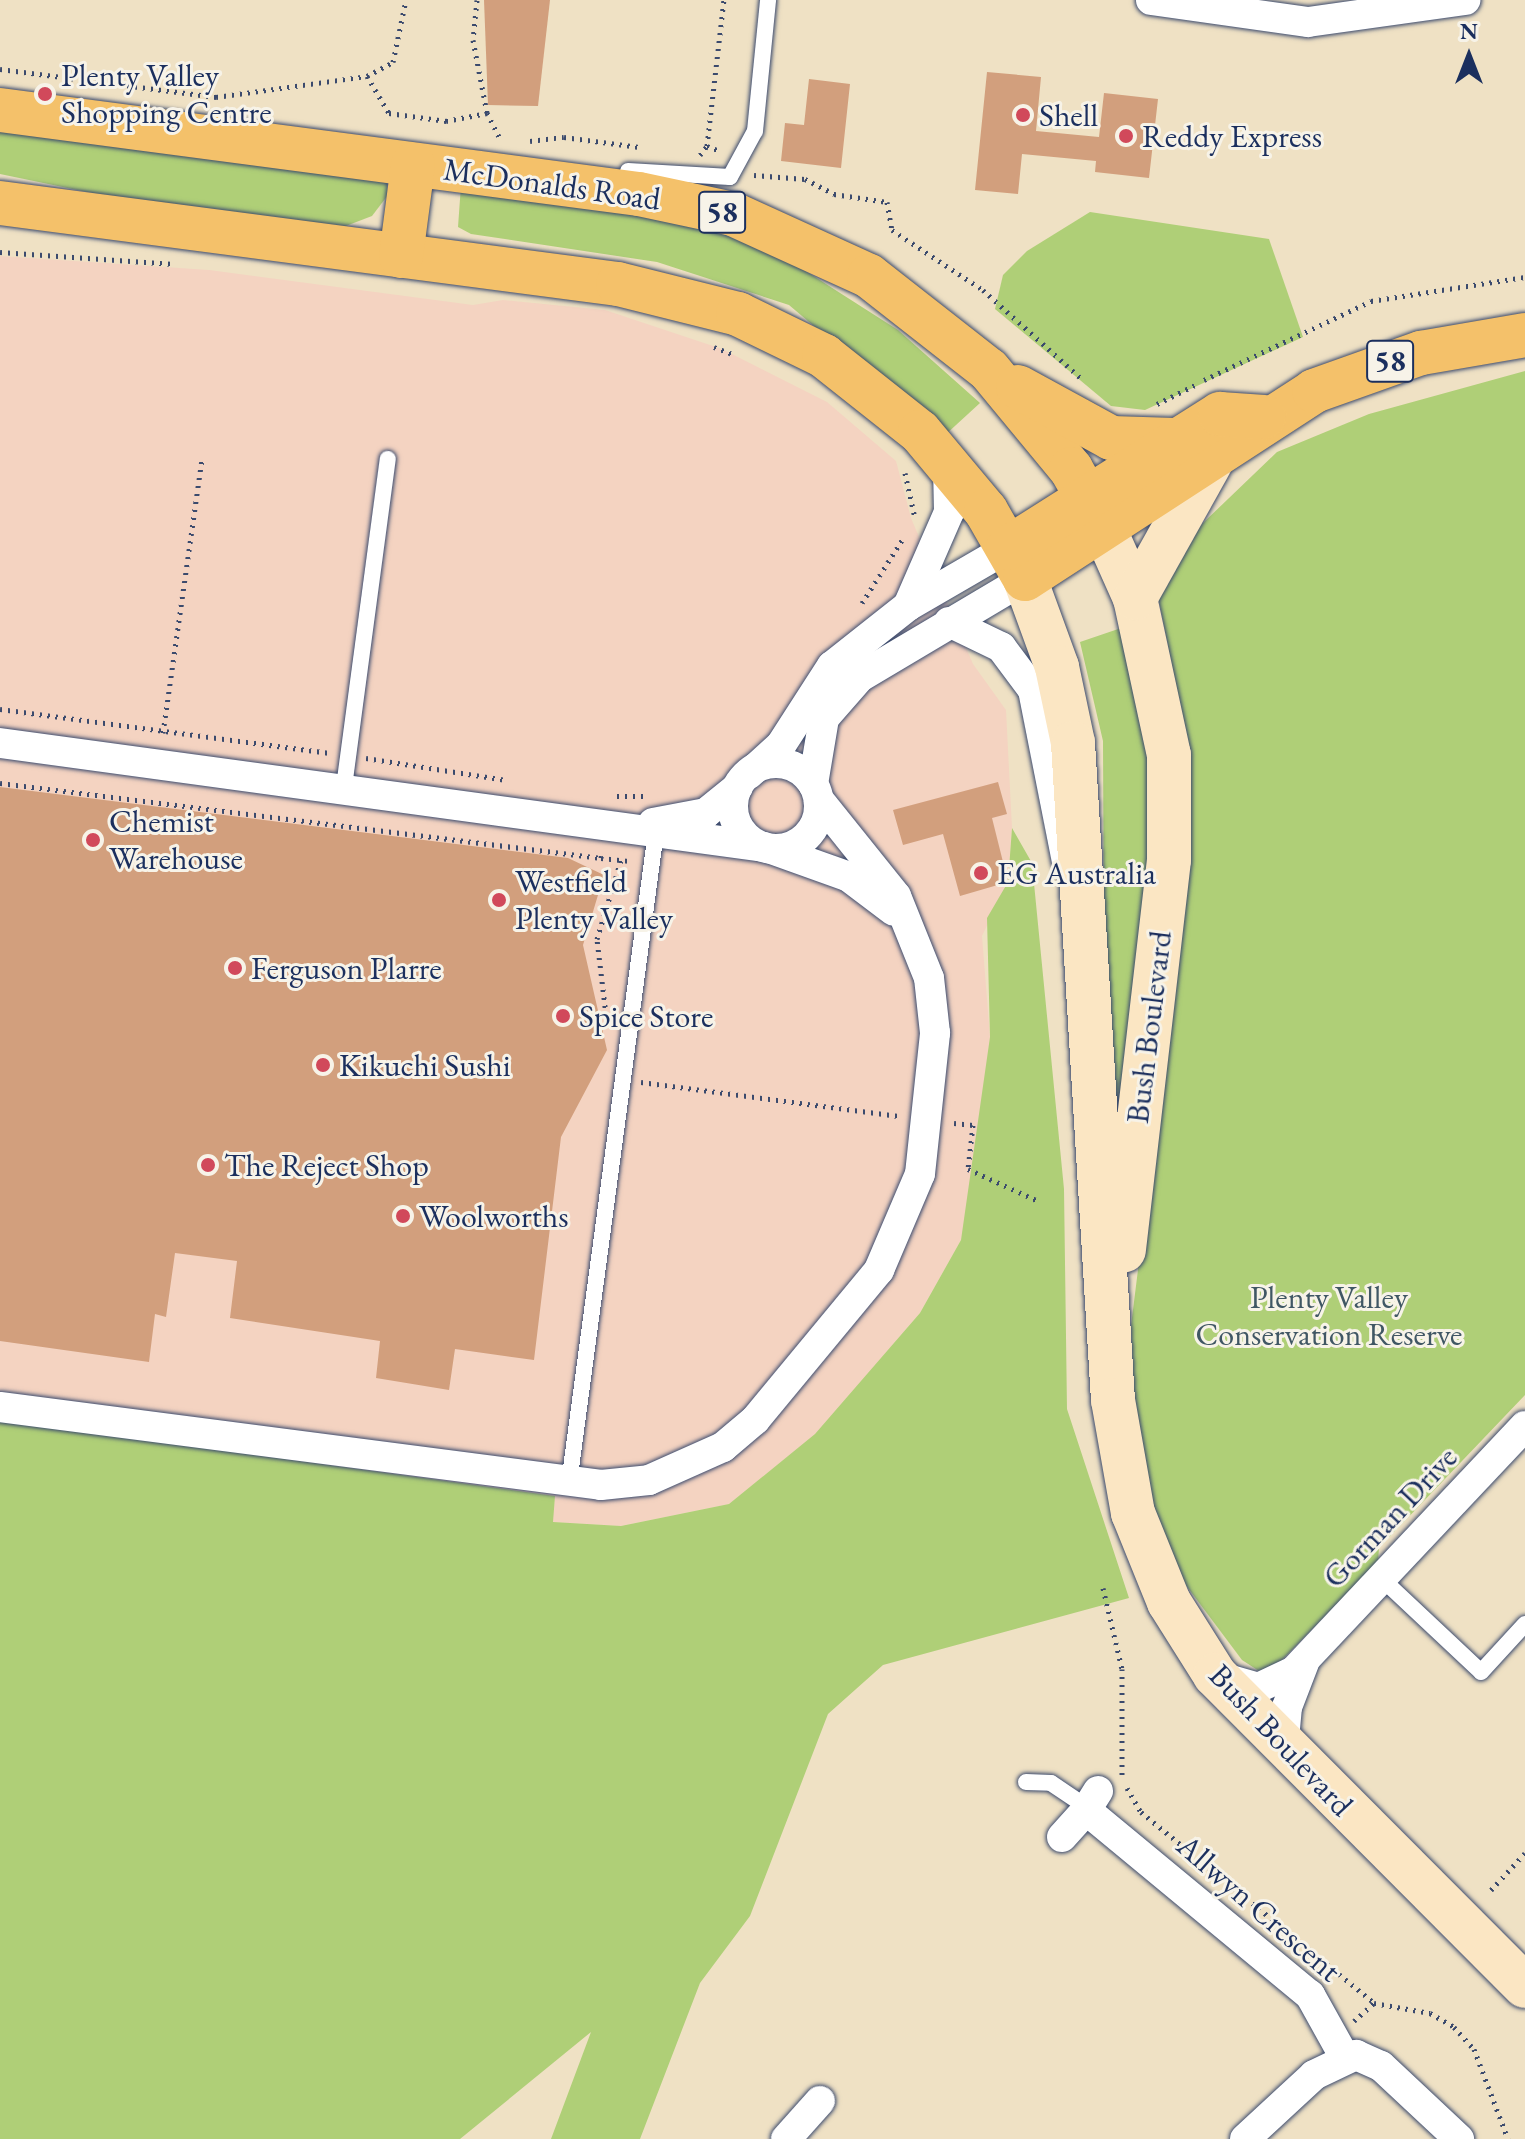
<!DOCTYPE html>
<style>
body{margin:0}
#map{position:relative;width:1525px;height:2139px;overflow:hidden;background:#efe1c4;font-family:"EB Garamond",serif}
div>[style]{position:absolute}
.built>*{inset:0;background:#f4d3c1}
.green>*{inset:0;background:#afcf77}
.building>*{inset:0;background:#d29f7d}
.path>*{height:5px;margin-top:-2.5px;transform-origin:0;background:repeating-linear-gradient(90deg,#3b4a6d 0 2px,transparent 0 8px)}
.roads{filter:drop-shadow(0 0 2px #3b4a6d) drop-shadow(0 0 2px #3b4a6d)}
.service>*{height:16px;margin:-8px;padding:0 8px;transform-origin:8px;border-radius:8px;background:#fff}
.minor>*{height:30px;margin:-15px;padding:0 15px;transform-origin:15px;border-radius:15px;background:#fff}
.minor>.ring{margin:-15px;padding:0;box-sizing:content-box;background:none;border:30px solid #fff;border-radius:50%}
.secondary>*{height:44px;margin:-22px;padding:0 22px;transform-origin:22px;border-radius:22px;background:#fbe6c3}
.primary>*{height:44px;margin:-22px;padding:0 22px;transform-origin:22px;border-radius:22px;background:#f4c16a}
.dots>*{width:22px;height:22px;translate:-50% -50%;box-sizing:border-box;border:4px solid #f7f3e8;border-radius:50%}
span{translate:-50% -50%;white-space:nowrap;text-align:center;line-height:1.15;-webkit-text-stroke:6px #f7f3e8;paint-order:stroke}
.shield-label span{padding:2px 6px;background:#f7f3e8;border:2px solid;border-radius:6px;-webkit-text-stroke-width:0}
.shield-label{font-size:30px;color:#1b2f5e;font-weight:700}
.poi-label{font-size:32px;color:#1b2f5e}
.left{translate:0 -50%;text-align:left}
.street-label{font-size:32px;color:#1b2f5e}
.park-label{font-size:32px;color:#405764}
.north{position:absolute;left:1429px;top:16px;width:80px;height:80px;-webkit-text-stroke:6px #f7f3e8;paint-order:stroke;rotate:0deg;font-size:22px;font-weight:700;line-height:32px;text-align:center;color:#1b2f5e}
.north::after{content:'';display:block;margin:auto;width:28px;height:36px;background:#1b2f5e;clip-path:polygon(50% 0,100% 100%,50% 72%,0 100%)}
</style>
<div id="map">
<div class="built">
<i style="clip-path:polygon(0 256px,209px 270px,473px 305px,503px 300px,605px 310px,722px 349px,827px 402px,896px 461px,911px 518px,973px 664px,1006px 710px,1012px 828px,1008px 882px,982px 936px,990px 1037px,977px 1160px,961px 1240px,920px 1313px,815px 1435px,729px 1504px,621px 1526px,552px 1522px,555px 1497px,0 1420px)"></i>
</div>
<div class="green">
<i style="clip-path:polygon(0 123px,386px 174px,388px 195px,372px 216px,338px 229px,145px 204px,0 174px)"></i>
<i style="clip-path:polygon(461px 185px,686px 217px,790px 261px,898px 330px,980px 403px,944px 436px,789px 305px,657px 262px,471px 234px,458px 227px)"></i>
<i style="clip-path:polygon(1090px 212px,1269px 239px,1303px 337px,1145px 410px,1111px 406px,995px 309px,1003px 275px,1027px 251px)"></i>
<i style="clip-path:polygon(1525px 371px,1525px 1395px,1379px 1548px,1378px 1562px,1276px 1666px,1259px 1671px,1242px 1660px,1185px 1584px,1155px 1519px,1135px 1425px,1131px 1326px,1188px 867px,1189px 752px,1158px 596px,1179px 546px,1277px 452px,1369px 414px)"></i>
<i style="clip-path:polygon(1127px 626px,1143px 682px,1156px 822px,1118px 1137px,1104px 959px,1103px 741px,1080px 642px)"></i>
<i style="clip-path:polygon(1012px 828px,1032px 863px,1064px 1189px,1067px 1409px,1129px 1598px,883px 1665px,828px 1714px,750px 1916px,700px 1983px,640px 2139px,551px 2139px,591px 2032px,460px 2139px,0 2139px,0 1420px,555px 1496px,553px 1522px,621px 1526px,729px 1504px,815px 1434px,920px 1313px,961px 1240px,990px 1037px,987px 918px,1008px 882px)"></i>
</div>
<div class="building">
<i style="clip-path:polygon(484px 0,550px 0,538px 106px,488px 105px)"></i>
<i style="clip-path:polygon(987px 72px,1041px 77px,1036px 131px,1099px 137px,1104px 93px,1158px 99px,1149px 178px,1095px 172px,1096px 161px,1022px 154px,1018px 194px,975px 190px)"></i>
<i style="clip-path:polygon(809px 79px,850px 84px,841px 168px,781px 161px,785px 123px,804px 125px)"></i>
<i style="clip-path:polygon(998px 782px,1007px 814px,992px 818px,1008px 882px,960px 896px,943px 834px,903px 845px,893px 810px)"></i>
<i style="clip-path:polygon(0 787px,568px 858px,604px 875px,583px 945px,607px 1050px,561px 1137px,534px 1360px,455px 1349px,449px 1390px,376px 1378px,380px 1341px,230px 1318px,237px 1261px,175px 1253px,166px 1317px,155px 1314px,149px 1362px,0 1341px)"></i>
</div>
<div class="path">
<i style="left:477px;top:0;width:40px;rotate:95.7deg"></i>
<i style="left:473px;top:40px;width:74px;rotate:79.1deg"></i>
<i style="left:0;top:69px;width:218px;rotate:7.4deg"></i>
<i style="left:216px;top:97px;width:152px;rotate:-7.9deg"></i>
<i style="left:367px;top:76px;width:43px;rotate:59.3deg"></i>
<i style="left:389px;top:113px;width:58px;rotate:8deg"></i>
<i style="left:446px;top:121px;width:42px;rotate:-11deg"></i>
<i style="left:487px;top:113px;width:28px;rotate:63deg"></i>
<i style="left:367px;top:76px;width:30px;rotate:-28deg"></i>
<i style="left:393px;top:62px;width:63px;rotate:-78.2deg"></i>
<i style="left:530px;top:141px;width:34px;rotate:-7deg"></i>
<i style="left:564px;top:137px;width:76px;rotate:7.6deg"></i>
<i style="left:707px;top:146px;width:147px;rotate:-83.4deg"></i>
<i style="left:700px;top:155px;width:11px;rotate:-52deg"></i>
<i style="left:707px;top:146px;width:14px;rotate:21deg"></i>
<i style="left:754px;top:175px;width:51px;rotate:4.5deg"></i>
<i style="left:805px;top:179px;width:33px;rotate:27deg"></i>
<i style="left:834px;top:194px;width:54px;rotate:8.6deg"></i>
<i style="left:887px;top:202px;width:28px;rotate:80deg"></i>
<i style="left:892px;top:230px;width:109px;rotate:33.4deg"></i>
<i style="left:983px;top:290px;width:135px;rotate:42deg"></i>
<i style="left:0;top:252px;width:175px;rotate:3.9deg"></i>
<i style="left:714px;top:347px;width:22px;rotate:21deg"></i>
<i style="left:1204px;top:380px;width:185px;rotate:-25.3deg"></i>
<i style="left:1371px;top:301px;width:156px;rotate:-8.9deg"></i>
<i style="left:1157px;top:404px;width:42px;rotate:-26.6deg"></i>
<i style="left:905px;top:473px;width:46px;rotate:77.5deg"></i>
<i style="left:862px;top:603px;width:78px;rotate:-57.5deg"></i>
<i style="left:0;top:709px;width:331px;rotate:7.6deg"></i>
<i style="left:163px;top:733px;width:276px;rotate:-81.9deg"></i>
<i style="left:366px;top:758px;width:142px;rotate:8.9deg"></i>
<i style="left:0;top:783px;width:606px;rotate:7.11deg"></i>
<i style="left:601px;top:858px;width:7px;rotate:-82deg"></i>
<i style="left:617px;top:796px;width:26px"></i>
<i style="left:601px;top:858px;width:30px;rotate:6deg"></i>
<i style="left:607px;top:1023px;width:85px;rotate:-96.8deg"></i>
<i style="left:597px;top:939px;width:83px;rotate:-73.1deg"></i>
<i style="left:641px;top:1082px;width:262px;rotate:7.5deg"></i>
<i style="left:954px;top:1123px;width:19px;rotate:6deg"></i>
<i style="left:973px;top:1125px;width:44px;rotate:96.5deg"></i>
<i style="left:968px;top:1169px;width:75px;rotate:24.5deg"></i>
<i style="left:1103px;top:1588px;width:83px;rotate:76.8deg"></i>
<i style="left:1122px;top:1669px;width:106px;rotate:90deg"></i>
<i style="left:1127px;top:1788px;width:28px;rotate:60deg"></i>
<i style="left:1141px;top:1812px;width:301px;rotate:39.3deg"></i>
<i style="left:1374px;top:2003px;width:57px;rotate:10.1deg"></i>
<i style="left:1430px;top:2013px;width:28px;rotate:30deg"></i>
<i style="left:1454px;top:2027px;width:30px;rotate:48deg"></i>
<i style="left:1474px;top:2049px;width:96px;rotate:69.3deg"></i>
<i style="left:1491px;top:1890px;width:50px;rotate:-47.4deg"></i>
<i style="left:1354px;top:2021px;width:27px;rotate:-42deg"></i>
</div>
<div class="roads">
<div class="service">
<i style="left:628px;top:171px;width:102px;rotate:3.4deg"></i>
<i style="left:730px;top:177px;width:52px;rotate:-61.5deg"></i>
<i style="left:755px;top:131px;width:132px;rotate:-84.3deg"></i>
<i style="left:344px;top:787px;width:331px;rotate:-82.4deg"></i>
<i style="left:569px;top:1483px;width:657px;rotate:-82.39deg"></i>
<i style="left:1381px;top:1578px;width:137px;rotate:43.2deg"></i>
<i style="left:1481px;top:1672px;width:65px;rotate:-47.5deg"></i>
<i style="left:1026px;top:1782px;width:25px;rotate:2deg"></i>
<i style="left:1051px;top:1783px;width:45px;rotate:34deg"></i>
</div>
<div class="minor">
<i style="left:1151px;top:0;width:159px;rotate:8deg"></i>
<i style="left:1308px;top:22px;width:159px;rotate:-8deg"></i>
<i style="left:908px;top:606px;width:103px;rotate:-66.4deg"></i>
<i style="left:949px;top:512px;width:47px;rotate:-91.2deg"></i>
<i style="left:949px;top:622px;width:58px;rotate:25.7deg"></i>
<i style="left:1001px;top:647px;width:54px;rotate:53.3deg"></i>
<i style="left:1033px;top:690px;width:175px;rotate:78.8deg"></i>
<i style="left:0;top:743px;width:771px;rotate:7.75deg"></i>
<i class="ring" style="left:733px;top:763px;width:56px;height:56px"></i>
<i style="left:749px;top:774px;width:43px;rotate:-42.2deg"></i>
<i style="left:781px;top:745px;width:94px;rotate:-57.2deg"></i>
<i style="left:832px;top:666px;width:97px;rotate:-38.3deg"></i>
<i style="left:908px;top:606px;width:116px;rotate:-30.1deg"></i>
<i style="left:813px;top:784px;width:67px;rotate:-80.5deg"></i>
<i style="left:824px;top:718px;width:55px;rotate:-48.7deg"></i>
<i style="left:860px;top:677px;width:192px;rotate:-30.7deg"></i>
<i style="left:653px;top:823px;width:54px;rotate:-10.7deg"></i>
<i style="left:706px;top:813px;width:41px;rotate:-39.1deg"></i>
<i style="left:771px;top:849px;width:83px;rotate:19.7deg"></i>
<i style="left:849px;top:877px;width:56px;rotate:37.1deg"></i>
<i style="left:0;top:1407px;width:606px;rotate:7.39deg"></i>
<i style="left:601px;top:1485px;width:48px;rotate:-5.9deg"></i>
<i style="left:649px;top:1480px;width:81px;rotate:-24deg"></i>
<i style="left:723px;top:1447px;width:42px;rotate:-40.2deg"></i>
<i style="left:755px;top:1420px;width:195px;rotate:-50.4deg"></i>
<i style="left:879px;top:1270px;width:104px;rotate:-66.9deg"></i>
<i style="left:920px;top:1174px;width:142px;rotate:-83.9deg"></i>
<i style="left:935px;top:1033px;width:55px;rotate:-96.2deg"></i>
<i style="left:929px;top:978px;width:88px;rotate:-111.9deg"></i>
<i style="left:896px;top:896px;width:123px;rotate:-128.7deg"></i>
<i style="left:1220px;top:1677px;width:40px;rotate:16deg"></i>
<i style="left:1258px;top:1688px;width:38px;rotate:-25deg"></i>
<i style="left:1293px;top:1672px;width:338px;rotate:-46.7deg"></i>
<i style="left:1283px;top:1750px;width:43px;rotate:-84.7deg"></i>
<i style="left:1287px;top:1707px;width:47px;rotate:-68.9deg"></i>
<i style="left:1098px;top:1791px;width:22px;rotate:122deg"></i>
<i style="left:1086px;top:1810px;width:291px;rotate:39.6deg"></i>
<i style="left:1310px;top:1995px;width:70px;rotate:60.9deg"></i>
<i style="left:1062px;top:1837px;width:36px;rotate:-48deg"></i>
<i style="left:786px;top:2139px;width:51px;rotate:-48.2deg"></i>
<i style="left:1245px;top:2139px;width:94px;rotate:-42.8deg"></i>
<i style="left:1314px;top:2075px;width:47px;rotate:-25.5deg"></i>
<i style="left:1356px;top:2055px;width:27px;rotate:24deg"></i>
<i style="left:1381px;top:2066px;width:107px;rotate:43.1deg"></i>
</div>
<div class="secondary">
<i style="left:1102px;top:524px;width:81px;rotate:66deg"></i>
<i style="left:1135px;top:598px;width:161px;rotate:77.8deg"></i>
<i style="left:1169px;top:755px;width:105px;rotate:90deg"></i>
<i style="left:1169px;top:860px;width:393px;rotate:96.6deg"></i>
<i style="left:1025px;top:579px;width:94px;rotate:70deg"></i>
<i style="left:1057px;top:667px;width:78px;rotate:78.1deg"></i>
<i style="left:1073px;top:743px;width:658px;rotate:86.52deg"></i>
<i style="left:1113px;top:1400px;width:115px;rotate:80deg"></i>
<i style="left:1133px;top:1513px;width:96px;rotate:68deg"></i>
<i style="left:1169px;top:1602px;width:86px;rotate:57.8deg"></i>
<i style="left:1215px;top:1675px;width:439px;rotate:45.1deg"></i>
<i style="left:1135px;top:598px;width:154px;rotate:-60.8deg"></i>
</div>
<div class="primary">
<i style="left:0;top:110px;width:644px;rotate:7.49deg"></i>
<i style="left:639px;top:194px;width:96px;rotate:12deg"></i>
<i style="left:733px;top:214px;width:149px;rotate:24.5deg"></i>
<i style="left:869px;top:276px;width:152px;rotate:38.1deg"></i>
<i style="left:989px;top:370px;width:129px;rotate:50.4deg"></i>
<i style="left:1071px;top:469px;width:63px;rotate:60.6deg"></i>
<i style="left:0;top:203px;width:623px;rotate:7.47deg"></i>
<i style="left:618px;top:284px;width:124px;rotate:14deg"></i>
<i style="left:738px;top:314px;width:96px;rotate:26deg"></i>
<i style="left:824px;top:356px;width:122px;rotate:38.4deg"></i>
<i style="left:920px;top:432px;width:103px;rotate:50.1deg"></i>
<i style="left:986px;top:511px;width:78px;rotate:60.2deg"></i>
<i style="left:1025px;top:579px;width:345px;rotate:-33deg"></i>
<i style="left:1314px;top:391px;width:114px;rotate:-19.6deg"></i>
<i style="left:1421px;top:353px;width:106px;rotate:-9.8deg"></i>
<i style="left:401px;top:256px;width:92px;rotate:-82.5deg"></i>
<i style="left:1018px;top:387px;width:106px;rotate:28.7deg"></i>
<i style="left:1111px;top:438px;width:63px;rotate:1.8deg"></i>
<i style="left:1008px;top:548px;width:251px;rotate:-32.3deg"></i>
<i style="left:1220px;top:414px;width:44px;rotate:3.9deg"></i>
</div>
</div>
<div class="dots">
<i style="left:45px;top:94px;background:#d1495b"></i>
<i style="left:1023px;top:115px;background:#d1495b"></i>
<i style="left:1126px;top:136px;background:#d1495b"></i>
<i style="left:93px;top:840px;background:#d1495b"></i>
<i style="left:981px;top:873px;background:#d1495b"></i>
<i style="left:499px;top:900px;background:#d1495b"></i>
<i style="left:235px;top:968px;background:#d1495b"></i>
<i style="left:563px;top:1016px;background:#d1495b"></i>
<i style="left:323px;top:1065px;background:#d1495b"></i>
<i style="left:208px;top:1165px;background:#d1495b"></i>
<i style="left:403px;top:1216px;background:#d1495b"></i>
</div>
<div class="shield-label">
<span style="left:722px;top:212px">58</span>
<span style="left:1390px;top:361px">58</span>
</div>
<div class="poi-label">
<span class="left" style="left:61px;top:94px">Plenty Valley<br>Shopping Centre</span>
<span class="left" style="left:1039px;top:115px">Shell</span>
<span class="left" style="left:1142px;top:136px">Reddy Express</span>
<span class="left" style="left:109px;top:840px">Chemist<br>Warehouse</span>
<span class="left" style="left:997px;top:873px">EG Australia</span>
<span class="left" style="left:515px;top:900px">Westfield<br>Plenty Valley</span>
<span class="left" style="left:251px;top:968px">Ferguson Plarre</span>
<span class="left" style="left:579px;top:1016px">Spice Store</span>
<span class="left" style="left:339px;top:1065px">Kikuchi Sushi</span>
<span class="left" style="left:224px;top:1165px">The Reject Shop</span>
<span class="left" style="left:419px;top:1216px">Woolworths</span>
</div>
<div class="street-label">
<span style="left:552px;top:184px;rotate:8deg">McDonalds Road</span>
<span style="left:1149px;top:1027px;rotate:-83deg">Bush Boulevard</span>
<span style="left:1390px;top:1517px;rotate:-47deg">Gorman Drive</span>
<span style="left:1281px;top:1740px;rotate:47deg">Bush Boulevard</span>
<span style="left:1259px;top:1908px;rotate:41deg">Allwyn Crescent</span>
</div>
<div class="park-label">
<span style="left:1329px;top:1316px">Plenty Valley<br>Conservation Reserve</span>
</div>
<div class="north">N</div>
</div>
